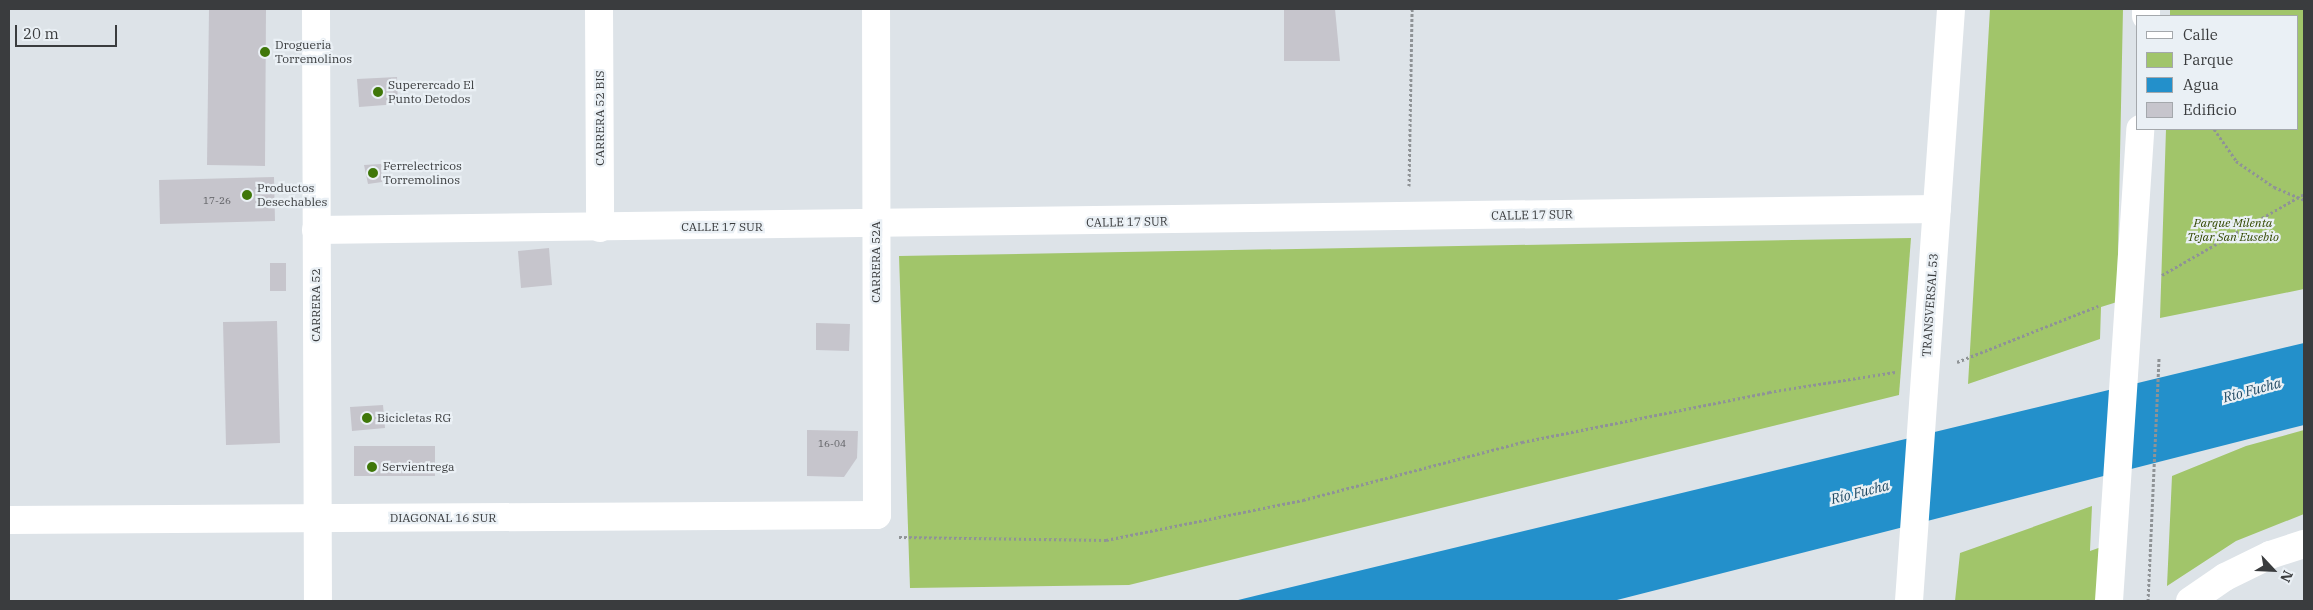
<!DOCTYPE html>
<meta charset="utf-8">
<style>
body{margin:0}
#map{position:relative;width:2313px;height:610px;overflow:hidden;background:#dde3e8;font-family:"IBM Plex Serif",serif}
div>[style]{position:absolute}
.green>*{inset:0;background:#a1c56a}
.water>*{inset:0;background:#2390cb}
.building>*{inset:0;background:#c6c5cc}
.path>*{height:3px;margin-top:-1.5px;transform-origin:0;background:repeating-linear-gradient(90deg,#8f9396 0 2.5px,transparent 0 5px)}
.minor>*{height:28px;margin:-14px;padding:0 14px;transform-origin:14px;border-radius:14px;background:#fff}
.dots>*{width:14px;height:14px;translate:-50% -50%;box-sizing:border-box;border:2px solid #eaf0f5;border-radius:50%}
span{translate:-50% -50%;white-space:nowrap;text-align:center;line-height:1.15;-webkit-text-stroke:4.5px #eaf0f5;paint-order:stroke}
.number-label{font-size:10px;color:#5d5e62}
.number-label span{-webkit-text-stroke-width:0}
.poi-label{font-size:12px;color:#3a3c3e}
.left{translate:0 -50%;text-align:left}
.street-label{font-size:12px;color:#3a3c3e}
.park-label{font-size:12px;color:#324800;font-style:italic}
.water-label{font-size:14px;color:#214a64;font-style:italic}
.frame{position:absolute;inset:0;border:10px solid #3a3c3e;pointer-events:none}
.legend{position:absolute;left:2136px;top:15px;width:162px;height:115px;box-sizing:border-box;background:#eaf0f5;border:1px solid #a4a8ac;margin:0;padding:6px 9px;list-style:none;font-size:15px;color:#3a3c3e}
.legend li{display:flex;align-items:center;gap:10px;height:25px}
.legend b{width:25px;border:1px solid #a4a8ac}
.north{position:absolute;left:2248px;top:545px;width:50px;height:50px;-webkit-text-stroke:4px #eaf0f5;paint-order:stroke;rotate:115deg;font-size:14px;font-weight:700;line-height:20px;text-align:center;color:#3a3c3e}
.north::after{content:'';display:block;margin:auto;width:18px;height:22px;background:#3a3c3e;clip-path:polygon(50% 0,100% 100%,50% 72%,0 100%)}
.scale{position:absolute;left:15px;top:25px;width:102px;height:22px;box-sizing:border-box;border:2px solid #3a3c3e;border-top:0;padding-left:6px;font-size:15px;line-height:18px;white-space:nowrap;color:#3a3c3e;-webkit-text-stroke:4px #eaf0f5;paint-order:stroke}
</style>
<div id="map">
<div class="green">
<i style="clip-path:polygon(1990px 9px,2123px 9px,2117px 302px,2101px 307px,2100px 339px,1968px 384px)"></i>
<i style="clip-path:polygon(2170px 9px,2304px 9px,2304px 289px,2160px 318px,2166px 129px,2297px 129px,2297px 16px,2170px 16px)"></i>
<i style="clip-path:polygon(1911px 238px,1899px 395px,1129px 585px,910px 588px,899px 256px)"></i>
<i style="clip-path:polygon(2304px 430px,2304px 514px,2236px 541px,2167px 586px,2172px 476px,2246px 446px)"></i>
<i style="clip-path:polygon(2092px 506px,2090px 551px,2104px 546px,2098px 601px,1955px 601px,1960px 553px)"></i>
</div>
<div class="water">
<i style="clip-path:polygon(2304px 343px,2304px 425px,1613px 601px,1234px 601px)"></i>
</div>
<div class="building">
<i style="clip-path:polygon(209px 9px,266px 9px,265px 166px,207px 165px)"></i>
<i style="clip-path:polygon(1284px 9px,1335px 9px,1340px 61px,1284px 61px)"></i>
<i style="clip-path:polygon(397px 77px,398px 104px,359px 107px,357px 79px)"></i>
<i style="clip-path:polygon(381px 164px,382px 182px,368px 184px,364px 165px)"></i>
<i style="clip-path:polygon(274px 177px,275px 221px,160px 224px,159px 180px)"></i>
<i style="clip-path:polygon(549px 248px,552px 285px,521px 288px,518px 251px)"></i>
<i style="clip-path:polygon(270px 263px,286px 263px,286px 291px,270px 291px)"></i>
<i style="clip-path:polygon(277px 321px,280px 443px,226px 445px,223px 322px)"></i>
<i style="clip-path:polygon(816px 323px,850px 324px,849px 351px,816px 350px)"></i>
<i style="clip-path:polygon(383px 405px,385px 428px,352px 431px,350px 407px)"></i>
<i style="clip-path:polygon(807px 430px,858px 431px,857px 458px,844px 477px,807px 476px)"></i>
<i style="clip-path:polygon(354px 446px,435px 446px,435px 476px,354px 476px)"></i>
</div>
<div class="path">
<i style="left:2214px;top:129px;width:39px;rotate:55deg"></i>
<i style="left:2236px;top:161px;width:46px;rotate:34.4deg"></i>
<i style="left:2274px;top:187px;width:33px;rotate:23deg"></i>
<i style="left:1409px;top:186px;width:177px;rotate:-89deg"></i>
<i style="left:2162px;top:275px;width:163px;rotate:-29.7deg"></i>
<i style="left:1957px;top:362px;width:152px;rotate:-21.7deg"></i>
<i style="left:899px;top:537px;width:207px;rotate:0.8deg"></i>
<i style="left:1106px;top:540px;width:201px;rotate:-11.5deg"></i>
<i style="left:1303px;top:500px;width:227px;rotate:-14.8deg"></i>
<i style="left:1522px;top:442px;width:252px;rotate:-11.4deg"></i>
<i style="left:1769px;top:392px;width:128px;rotate:-9deg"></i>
<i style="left:2148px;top:601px;width:244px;rotate:-87.4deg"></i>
</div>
<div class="minor">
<i style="left:316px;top:9px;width:592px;rotate:89.81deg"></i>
<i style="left:599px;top:9px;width:219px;rotate:89.7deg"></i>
<i style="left:2146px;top:16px;width:7px;rotate:-90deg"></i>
<i style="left:316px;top:230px;width:1621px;rotate:-0.74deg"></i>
<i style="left:9px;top:520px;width:868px;rotate:-0.33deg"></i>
<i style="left:877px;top:515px;width:506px;rotate:-90.11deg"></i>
<i style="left:1909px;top:601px;width:593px;rotate:-85.94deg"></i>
<i style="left:2109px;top:601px;width:473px;rotate:-86.2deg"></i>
<i style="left:2190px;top:601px;width:42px;rotate:-34.4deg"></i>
<i style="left:2225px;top:577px;width:50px;rotate:-26.1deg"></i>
<i style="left:2270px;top:555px;width:36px;rotate:-18deg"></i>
</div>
<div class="dots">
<i style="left:265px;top:52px;background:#3f7709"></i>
<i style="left:378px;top:92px;background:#3f7709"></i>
<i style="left:373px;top:173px;background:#3f7709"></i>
<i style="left:247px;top:195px;background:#3f7709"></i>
<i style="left:367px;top:418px;background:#3f7709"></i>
<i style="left:372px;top:467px;background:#3f7709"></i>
</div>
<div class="number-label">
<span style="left:217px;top:201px">17-26</span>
<span style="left:832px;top:444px">16-04</span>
</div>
<div class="poi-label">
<span class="left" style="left:275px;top:52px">Drogueria<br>Torremolinos</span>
<span class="left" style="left:388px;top:92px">Superercado El<br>Punto Detodos</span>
<span class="left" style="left:383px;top:173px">Ferrelectricos<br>Torremolinos</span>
<span class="left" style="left:257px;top:195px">Productos<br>Desechables</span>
<span class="left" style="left:377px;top:418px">Bicicletas RG</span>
<span class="left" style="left:382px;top:467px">Servientrega</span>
</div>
<div class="street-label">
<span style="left:600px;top:118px;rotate:-90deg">CARRERA 52 BIS</span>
<span style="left:1532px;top:215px;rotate:-1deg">CALLE 17 SUR</span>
<span style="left:1127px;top:222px;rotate:-1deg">CALLE 17 SUR</span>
<span style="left:722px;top:227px">CALLE 17 SUR</span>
<span style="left:876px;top:262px;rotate:-90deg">CARRERA 52A</span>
<span style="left:316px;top:305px;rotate:-90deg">CARRERA 52</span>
<span style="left:1930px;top:305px;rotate:-86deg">TRANSVERSAL 53</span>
<span style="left:443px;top:518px">DIAGONAL 16 SUR</span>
</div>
<div class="park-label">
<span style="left:2233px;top:230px">Parque Milenta<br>Tejar San Eusebio</span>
</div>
<div class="water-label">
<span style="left:2252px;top:390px;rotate:-15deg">Río Fucha</span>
<span style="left:1860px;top:492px;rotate:-14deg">Río Fucha</span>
</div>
<div class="frame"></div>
<ul class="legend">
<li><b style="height:6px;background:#fff"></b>Calle</li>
<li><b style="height:14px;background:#a1c56a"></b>Parque</li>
<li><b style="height:14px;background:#2390cb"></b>Agua</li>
<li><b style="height:14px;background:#c6c5cc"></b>Edificio</li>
</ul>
<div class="north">N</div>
<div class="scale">20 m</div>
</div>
